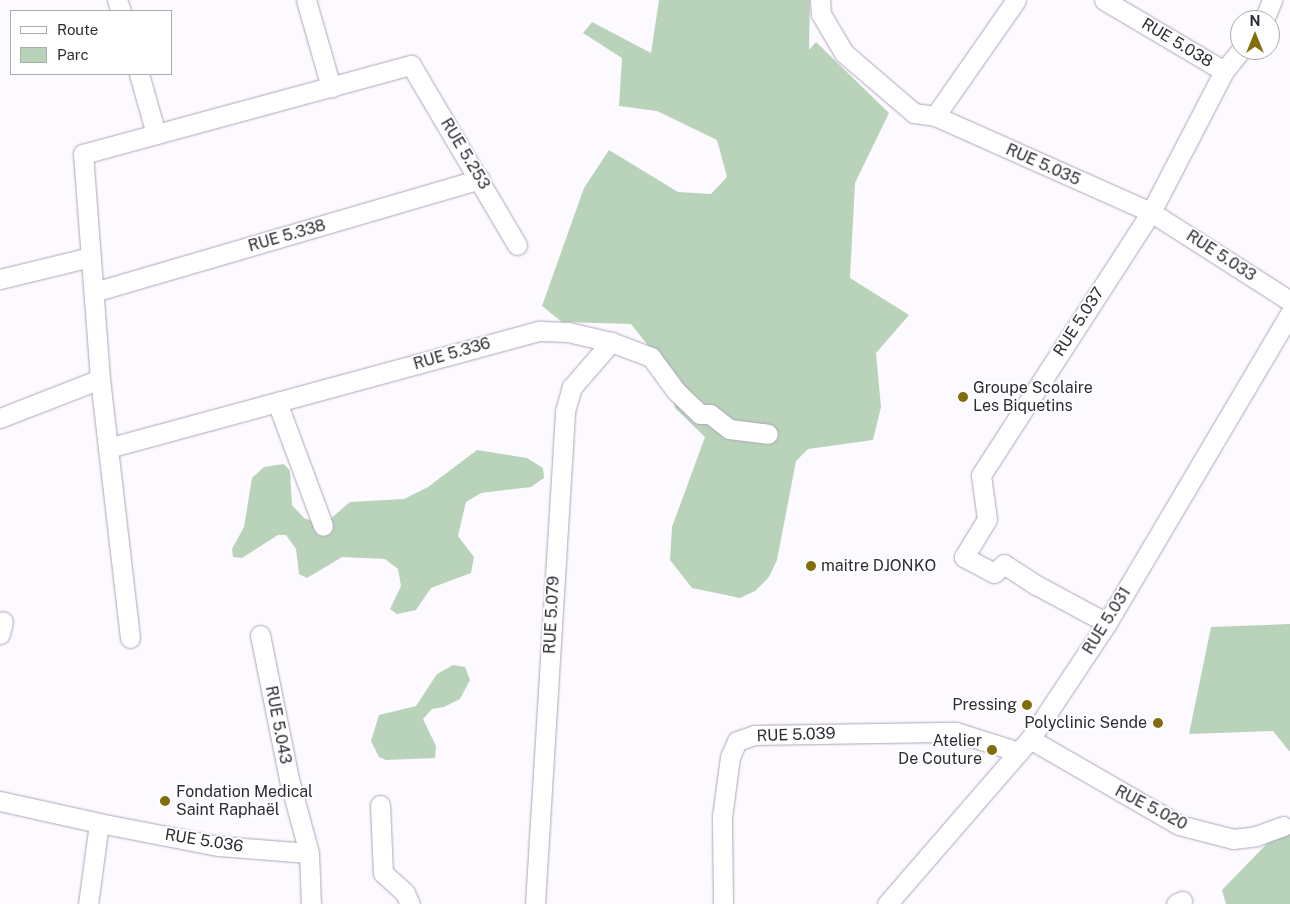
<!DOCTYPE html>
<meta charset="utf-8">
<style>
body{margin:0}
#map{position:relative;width:1290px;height:904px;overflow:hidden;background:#fdfaff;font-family:"Public Sans",sans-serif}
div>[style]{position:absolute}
.green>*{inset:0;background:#b8d3ba}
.roads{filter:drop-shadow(0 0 1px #aea4b8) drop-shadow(0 0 1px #aea4b8)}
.minor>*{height:19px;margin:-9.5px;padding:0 9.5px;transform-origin:9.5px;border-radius:9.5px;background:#fff}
.dots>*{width:14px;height:14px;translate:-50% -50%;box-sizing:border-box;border:2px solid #fff;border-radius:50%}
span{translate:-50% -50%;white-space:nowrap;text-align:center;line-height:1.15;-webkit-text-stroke:4px #fff;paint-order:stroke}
.street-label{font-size:16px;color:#302c34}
.poi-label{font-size:16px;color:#302c34}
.left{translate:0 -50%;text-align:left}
.right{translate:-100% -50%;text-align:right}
.legend{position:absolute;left:10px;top:10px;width:162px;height:65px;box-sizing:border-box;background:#fff;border:1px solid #acabae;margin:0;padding:6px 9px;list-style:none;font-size:15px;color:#302c34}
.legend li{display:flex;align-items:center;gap:10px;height:25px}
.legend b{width:25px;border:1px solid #acabae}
.north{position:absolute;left:1230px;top:10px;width:50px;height:50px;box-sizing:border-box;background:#fff;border:1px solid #acabae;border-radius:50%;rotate:0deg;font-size:14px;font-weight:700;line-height:20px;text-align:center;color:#302c34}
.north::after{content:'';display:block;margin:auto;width:18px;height:22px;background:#836d0a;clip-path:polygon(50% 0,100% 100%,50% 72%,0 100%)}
</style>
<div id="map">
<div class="green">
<i style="clip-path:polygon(659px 0,810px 0,809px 50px,816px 42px,889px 113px,855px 183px,850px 278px,909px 315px,876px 353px,881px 407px,873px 440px,808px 449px,796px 461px,777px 560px,769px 577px,755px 591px,740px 598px,692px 588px,670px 560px,672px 527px,705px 437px,675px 408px,665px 367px,631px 324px,562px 322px,542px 306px,584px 188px,609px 150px,678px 192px,711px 194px,727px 177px,717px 140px,657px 111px,619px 106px,622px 58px,583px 33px,592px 22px,651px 53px)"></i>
<i style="clip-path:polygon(477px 450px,527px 458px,543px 468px,544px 478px,531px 487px,481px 493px,466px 502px,458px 536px,474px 557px,471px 573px,431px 588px,416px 610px,397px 614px,390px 609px,401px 586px,398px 569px,385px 559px,342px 557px,307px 578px,299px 574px,296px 549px,286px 535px,278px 535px,242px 558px,233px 557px,232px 549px,244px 527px,252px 478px,264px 467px,284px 464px,290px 471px,292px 505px,304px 518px,312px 521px,330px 519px,350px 502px,404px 499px,428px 487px)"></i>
<i style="clip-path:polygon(1290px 624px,1290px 752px,1273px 731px,1189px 734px,1211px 627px)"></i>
<i style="clip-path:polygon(453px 665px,465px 667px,470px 680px,460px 699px,444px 707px,432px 709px,423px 719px,436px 746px,435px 758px,386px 760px,379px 757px,371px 741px,379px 715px,416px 706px,437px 674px)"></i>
<i style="clip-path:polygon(1290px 820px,1290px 904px,1226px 904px,1222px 890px)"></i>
</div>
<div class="roads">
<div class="minor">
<i style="left:117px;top:0;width:12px;rotate:70deg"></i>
<i style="left:306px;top:0;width:91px;rotate:74deg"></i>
<i style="left:820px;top:0;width:14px;rotate:86deg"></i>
<i style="left:821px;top:14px;width:45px;rotate:59.5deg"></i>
<i style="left:844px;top:53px;width:92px;rotate:40.6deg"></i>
<i style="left:914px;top:113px;width:21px;rotate:8deg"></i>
<i style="left:1016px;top:0;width:141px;rotate:124.9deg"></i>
<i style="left:935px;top:116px;width:236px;rotate:24deg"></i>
<i style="left:1151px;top:212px;width:165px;rotate:32.6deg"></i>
<i style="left:1104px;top:0;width:139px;rotate:30.6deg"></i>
<i style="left:1264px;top:20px;width:22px;rotate:-68deg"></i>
<i style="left:139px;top:74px;width:62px;rotate:74.2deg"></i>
<i style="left:0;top:279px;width:93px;rotate:-13.7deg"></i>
<i style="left:94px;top:292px;width:402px;rotate:-16.3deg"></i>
<i style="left:277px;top:402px;width:132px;rotate:69.6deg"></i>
<i style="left:0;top:418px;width:107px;rotate:-21.3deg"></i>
<i style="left:108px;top:448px;width:448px;rotate:-15.2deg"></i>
<i style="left:540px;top:331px;width:28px;rotate:2deg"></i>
<i style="left:568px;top:332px;width:44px;rotate:13.1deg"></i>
<i style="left:611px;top:342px;width:43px;rotate:20.6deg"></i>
<i style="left:651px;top:357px;width:42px;rotate:53.7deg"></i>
<i style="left:676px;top:391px;width:33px;rotate:44deg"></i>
<i style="left:700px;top:414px;width:10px"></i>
<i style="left:710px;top:414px;width:24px;rotate:38deg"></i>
<i style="left:729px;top:429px;width:39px;rotate:7deg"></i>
<i style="left:1107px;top:623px;width:81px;rotate:-151.8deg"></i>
<i style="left:1036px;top:585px;width:38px;rotate:-147deg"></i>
<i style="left:1004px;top:564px;width:13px;rotate:138deg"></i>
<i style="left:994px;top:573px;width:34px;rotate:-152deg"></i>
<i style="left:964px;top:557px;width:44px;rotate:-58.8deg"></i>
<i style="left:987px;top:519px;width:44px;rotate:-97.8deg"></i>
<i style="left:981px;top:475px;width:313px;rotate:-57.1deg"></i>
<i style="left:1151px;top:212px;width:159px;rotate:-62.6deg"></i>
<i style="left:1224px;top:71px;width:27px;rotate:-51deg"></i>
<i style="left:0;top:634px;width:13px;rotate:-77deg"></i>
<i style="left:260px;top:635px;width:147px;rotate:78.6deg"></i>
<i style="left:289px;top:779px;width:77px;rotate:74.9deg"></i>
<i style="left:309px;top:853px;width:51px;rotate:87.8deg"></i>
<i style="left:130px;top:638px;width:261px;rotate:-96.6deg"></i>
<i style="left:100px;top:379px;width:226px;rotate:-94.3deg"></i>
<i style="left:83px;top:154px;width:340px;rotate:-15.2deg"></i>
<i style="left:411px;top:65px;width:209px;rotate:59.5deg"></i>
<i style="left:1030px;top:739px;width:172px;rotate:30deg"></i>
<i style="left:1179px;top:825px;width:56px;rotate:14.5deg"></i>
<i style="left:1233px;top:839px;width:23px;rotate:-7deg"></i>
<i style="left:1256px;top:836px;width:29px;rotate:-20deg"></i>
<i style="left:0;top:801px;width:101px;rotate:12.5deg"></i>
<i style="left:99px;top:823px;width:82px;rotate:97.7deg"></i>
<i style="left:380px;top:805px;width:68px;rotate:87.5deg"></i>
<i style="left:383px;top:873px;width:30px;rotate:42deg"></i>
<i style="left:405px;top:893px;width:12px;rotate:66deg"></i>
<i style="left:99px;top:823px;width:122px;rotate:10.9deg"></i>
<i style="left:219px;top:846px;width:90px;rotate:4.4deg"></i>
<i style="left:535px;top:904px;width:494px;rotate:-86.5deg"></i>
<i style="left:565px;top:411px;width:25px;rotate:-74deg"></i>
<i style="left:572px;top:387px;width:60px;rotate:-49.1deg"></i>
<i style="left:723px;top:904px;width:87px;rotate:-90.7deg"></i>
<i style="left:722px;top:817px;width:61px;rotate:-82.4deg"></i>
<i style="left:730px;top:757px;width:17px;rotate:-66deg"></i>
<i style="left:737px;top:741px;width:18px;rotate:-19deg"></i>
<i style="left:754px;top:735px;width:202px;rotate:-0.9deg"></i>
<i style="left:956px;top:732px;width:66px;rotate:17.6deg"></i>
<i style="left:887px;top:904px;width:218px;rotate:-49.1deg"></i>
<i style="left:1030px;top:739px;width:139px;rotate:-56.4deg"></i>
<i style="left:1107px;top:623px;width:360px;rotate:-59.4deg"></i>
<i style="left:1176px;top:904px;width:7px;rotate:-27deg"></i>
</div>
</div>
<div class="dots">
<i style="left:963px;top:397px;background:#836d0a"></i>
<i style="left:811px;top:566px;background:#836d0a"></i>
<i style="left:1027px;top:705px;background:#836d0a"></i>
<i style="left:1158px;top:723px;background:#836d0a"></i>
<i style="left:992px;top:750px;background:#836d0a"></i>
<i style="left:165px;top:801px;background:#836d0a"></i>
</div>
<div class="street-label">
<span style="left:1177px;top:43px;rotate:31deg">RUE 5.038</span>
<span style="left:465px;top:154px;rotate:59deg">RUE 5.253</span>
<span style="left:1043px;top:165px;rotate:24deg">RUE 5.035</span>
<span style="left:287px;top:236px;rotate:-16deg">RUE 5.338</span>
<span style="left:1221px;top:256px;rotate:33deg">RUE 5.033</span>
<span style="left:1079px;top:322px;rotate:-57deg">RUE 5.037</span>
<span style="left:452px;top:354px;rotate:-16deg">RUE 5.336</span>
<span style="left:552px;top:615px;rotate:-87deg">RUE 5.079</span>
<span style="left:1107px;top:621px;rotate:-58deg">RUE 5.031</span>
<span style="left:278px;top:725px;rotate:79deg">RUE 5.043</span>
<span style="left:796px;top:735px;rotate:-2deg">RUE 5.039</span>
<span style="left:1151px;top:808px;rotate:27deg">RUE 5.020</span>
<span style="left:204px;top:841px;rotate:9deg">RUE 5.036</span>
</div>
<div class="poi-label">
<span class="left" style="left:973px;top:397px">Groupe Scolaire<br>Les Biquetins</span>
<span class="left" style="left:821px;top:566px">maitre DJONKO</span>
<span class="right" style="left:1017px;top:705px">Pressing</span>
<span class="right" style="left:1147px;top:723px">Polyclinic Sende</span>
<span class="right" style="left:982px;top:750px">Atelier<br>De Couture</span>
<span class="left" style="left:176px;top:801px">Fondation Medical<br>Saint Raphaël</span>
</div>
<ul class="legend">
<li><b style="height:6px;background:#fff"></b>Route</li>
<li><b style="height:14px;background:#b8d3ba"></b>Parc</li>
</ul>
<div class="north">N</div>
</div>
